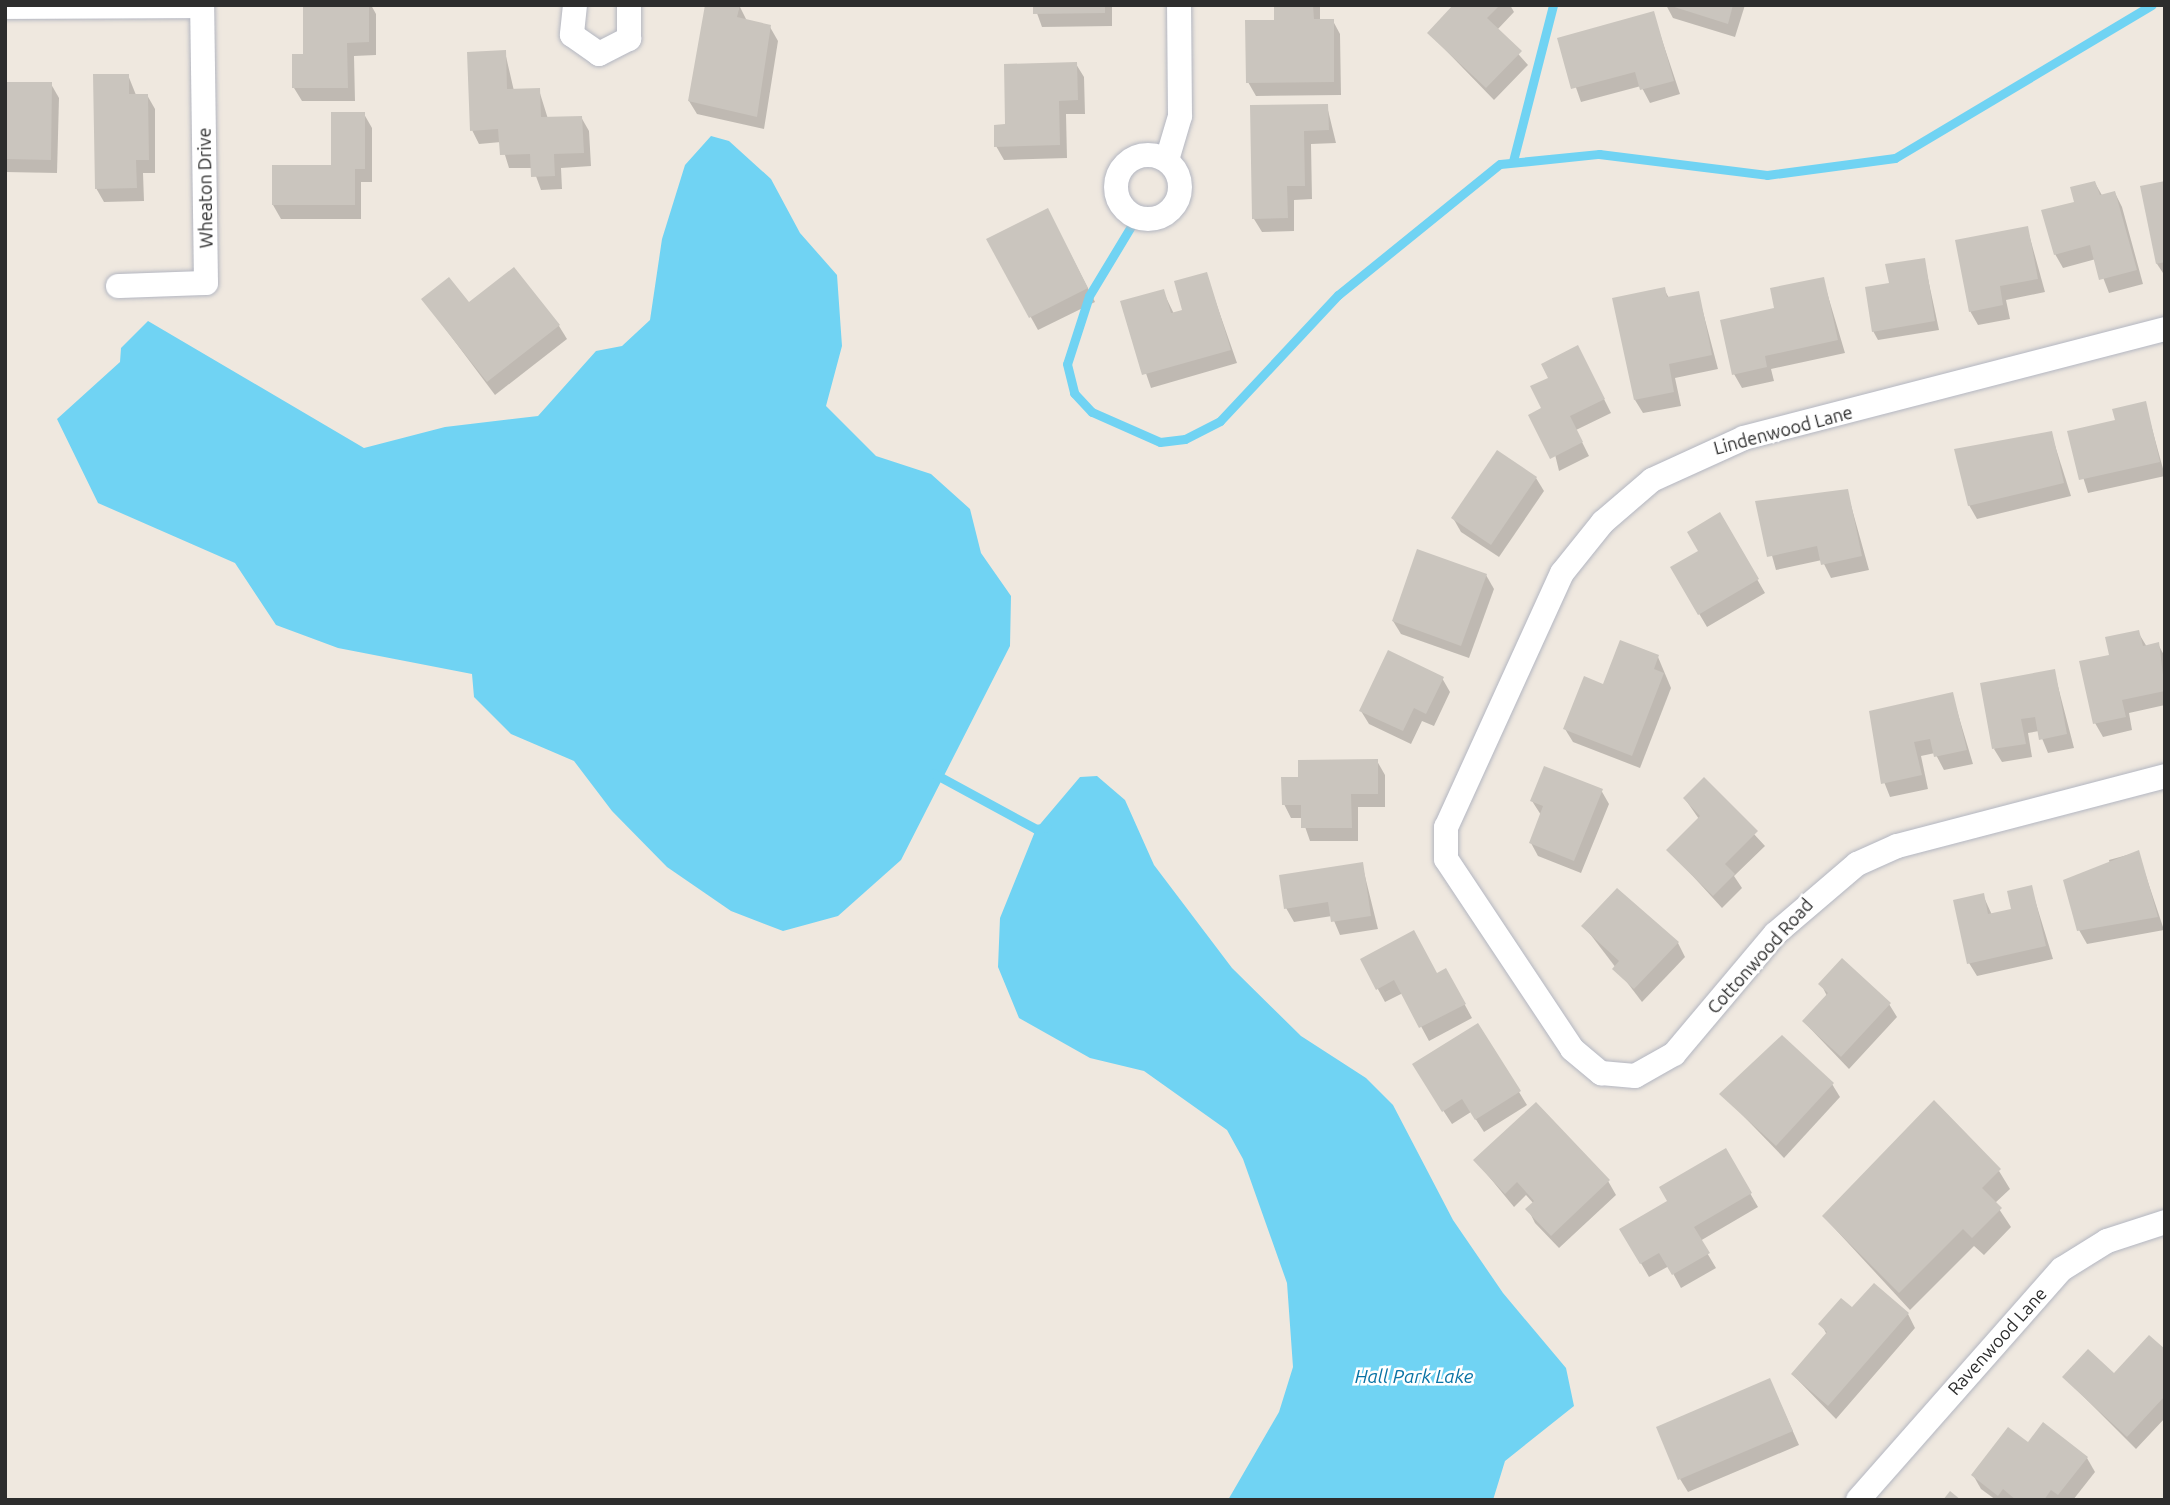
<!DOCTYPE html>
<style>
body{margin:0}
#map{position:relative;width:2170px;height:1505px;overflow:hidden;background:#efe8df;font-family:Ubuntu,sans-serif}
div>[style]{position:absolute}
.water>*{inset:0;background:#70d3f3}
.shadow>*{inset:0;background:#0003}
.stream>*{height:9px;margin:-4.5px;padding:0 4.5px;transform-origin:4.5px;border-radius:4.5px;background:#70d3f3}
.building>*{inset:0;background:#cac5be}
.roads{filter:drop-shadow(0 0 2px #b3b6c1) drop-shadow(0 0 2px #b3b6c1)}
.street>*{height:24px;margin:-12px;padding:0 12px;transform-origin:12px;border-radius:12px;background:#fff}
.street>.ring{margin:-12px;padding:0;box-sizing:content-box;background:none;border:24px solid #fff;border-radius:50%}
span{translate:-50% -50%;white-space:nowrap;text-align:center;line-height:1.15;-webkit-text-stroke:5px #fff;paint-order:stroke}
.street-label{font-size:18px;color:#2d2d2d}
.water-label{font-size:19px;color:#0973a5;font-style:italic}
.frame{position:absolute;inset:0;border:7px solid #2d2d2d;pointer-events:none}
</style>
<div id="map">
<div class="water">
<i style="clip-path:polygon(711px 136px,729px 141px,771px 179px,800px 233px,837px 275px,842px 346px,826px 406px,876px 456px,931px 474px,970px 509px,981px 553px,1011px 596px,1010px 646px,901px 860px,838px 916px,783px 931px,731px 911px,667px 867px,612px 811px,574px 761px,511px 734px,474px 697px,472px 674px,338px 648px,276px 625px,235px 563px,98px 503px,57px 419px,120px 362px,121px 348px,148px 321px,364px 448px,445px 427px,538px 416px,596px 351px,622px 346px,650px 320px,662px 239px,685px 165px)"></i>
<i style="clip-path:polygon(1097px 776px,1125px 800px,1154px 865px,1232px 968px,1301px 1036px,1366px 1078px,1393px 1105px,1453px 1220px,1503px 1293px,1566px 1368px,1574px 1406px,1505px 1461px,1493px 1500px,1228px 1500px,1279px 1412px,1293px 1367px,1287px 1283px,1243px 1159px,1227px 1130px,1144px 1071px,1090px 1058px,1019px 1018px,998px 967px,1000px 918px,1036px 829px,1080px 777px)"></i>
</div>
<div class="shadow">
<i style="clip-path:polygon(304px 5px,371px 5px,376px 14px,376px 55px,354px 56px,355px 101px,302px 101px,294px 88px,305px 55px)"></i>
<i style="clip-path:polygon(739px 5px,747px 21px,770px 27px,778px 41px,764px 129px,697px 114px,689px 101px)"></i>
<i style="clip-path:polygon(1034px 5px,1112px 5px,1112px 26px,1042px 27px)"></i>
<i style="clip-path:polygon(1276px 5px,1320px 5px,1320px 21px,1333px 21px,1340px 34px,1341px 95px,1256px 96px,1248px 82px,1276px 21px)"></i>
<i style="clip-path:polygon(1455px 5px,1510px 5px,1514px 12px,1497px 30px,1528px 65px,1494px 100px,1429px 33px)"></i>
<i style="clip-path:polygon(1666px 5px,1745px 5px,1735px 37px,1673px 18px)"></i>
<i style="clip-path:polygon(1653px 13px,1680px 94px,1650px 103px,1641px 86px,1581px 102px,1559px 39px)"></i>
<i style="clip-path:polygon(505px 52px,514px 91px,539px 90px,548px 119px,581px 117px,589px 131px,591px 166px,561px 168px,562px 189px,541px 190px,533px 168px,509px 168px,501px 142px,479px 144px,472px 130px)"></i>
<i style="clip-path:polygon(1076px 64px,1084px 77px,1085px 114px,1066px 114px,1067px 158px,1004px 160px,996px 146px,1007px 126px)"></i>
<i style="clip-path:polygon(128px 75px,136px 95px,147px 95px,155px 109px,155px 173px,143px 173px,144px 201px,104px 202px,96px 188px)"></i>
<i style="clip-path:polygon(5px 83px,51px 84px,59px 98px,57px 173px,5px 172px)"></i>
<i style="clip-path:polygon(1327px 106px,1336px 143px,1311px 144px,1312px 199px,1294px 200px,1294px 231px,1262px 232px,1254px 219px,1251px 107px)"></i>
<i style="clip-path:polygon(364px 114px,372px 128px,372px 182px,361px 182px,361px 219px,281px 219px,273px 205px,273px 167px,333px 167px)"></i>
<i style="clip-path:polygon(2165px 182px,2165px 276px,2157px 264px)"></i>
<i style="clip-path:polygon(2095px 183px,2103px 197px,2115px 193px,2122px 207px,2143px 284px,2109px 293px,2096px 259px,2063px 268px,2055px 254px,2076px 203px)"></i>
<i style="clip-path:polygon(1055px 224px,1095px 302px,1038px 330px,988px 240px)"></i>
<i style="clip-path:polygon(2027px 227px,2045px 292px,2006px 300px,2010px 319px,1978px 325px,1970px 311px)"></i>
<i style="clip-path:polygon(1924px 260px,1939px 330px,1878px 340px,1873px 331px,1891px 285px)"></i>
<i style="clip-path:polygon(1206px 274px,1237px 363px,1151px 388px,1122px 303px,1163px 291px,1174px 314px,1185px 311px)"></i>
<i style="clip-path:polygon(1823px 279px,1845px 353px,1771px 369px,1774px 381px,1742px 388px,1734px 374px,1776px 309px)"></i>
<i style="clip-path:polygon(1664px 289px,1669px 298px,1698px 293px,1718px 369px,1675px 378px,1681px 406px,1643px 413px,1635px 400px)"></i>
<i style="clip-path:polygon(423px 299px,559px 326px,567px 339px,495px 395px)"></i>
<i style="clip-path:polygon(1585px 361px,1611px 413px,1576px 430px,1589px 456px,1559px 471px,1544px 409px)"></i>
<i style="clip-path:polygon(2145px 403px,2165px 476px,2088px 493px,2069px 432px,2117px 421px)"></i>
<i style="clip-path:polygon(2051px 433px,2071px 496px,1977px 519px,1969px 505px)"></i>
<i style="clip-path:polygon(1536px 478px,1544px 491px,1499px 557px,1461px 532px,1453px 518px)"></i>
<i style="clip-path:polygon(1847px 491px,1869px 570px,1831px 578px,1822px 560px,1776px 570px,1757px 502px)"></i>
<i style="clip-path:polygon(1720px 515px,1765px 593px,1707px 627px,1672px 568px,1701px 551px)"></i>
<i style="clip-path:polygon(1486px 575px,1494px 589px,1469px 658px,1401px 634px,1393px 621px)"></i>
<i style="clip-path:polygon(2138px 632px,2147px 647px,2158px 644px,2165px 657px,2165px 705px,2129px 713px,2132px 730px,2103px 737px,2095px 723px,2111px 656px)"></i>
<i style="clip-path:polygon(1658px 657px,1671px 688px,1640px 768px,1573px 742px,1565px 729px,1604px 686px)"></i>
<i style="clip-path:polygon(2054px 671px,2074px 748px,2048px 753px,2039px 731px,2028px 733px,2032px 757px,2002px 762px,1994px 749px)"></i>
<i style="clip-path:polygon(1442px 678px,1450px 692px,1434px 726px,1422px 721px,1411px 744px,1369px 724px,1361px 711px)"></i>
<i style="clip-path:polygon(1952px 694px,1973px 764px,1944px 770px,1935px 753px,1921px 756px,1928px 789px,1890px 797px,1879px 769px)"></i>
<i style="clip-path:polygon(1377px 761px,1385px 775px,1385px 807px,1358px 807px,1358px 841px,1310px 841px,1302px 818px,1291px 818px,1284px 804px,1300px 779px)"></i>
<i style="clip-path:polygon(1704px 780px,1765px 846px,1734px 876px,1742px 888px,1722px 908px,1669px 850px,1699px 819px,1685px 799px)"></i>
<i style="clip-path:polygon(1601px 790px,1609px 804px,1581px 873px,1538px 856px,1531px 843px,1541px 815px,1532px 801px)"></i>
<i style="clip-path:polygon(2138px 852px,2164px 930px,2087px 944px,2079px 930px,2111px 868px,2109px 860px)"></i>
<i style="clip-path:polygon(1362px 864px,1378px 929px,1340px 935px,1332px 916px,1294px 922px,1286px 908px)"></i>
<i style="clip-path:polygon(2031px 887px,2053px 959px,1977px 976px,1969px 963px,1983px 895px,1992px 915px,2013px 910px)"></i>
<i style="clip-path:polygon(1584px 926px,1678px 943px,1685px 957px,1642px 1002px)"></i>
<i style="clip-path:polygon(1362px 960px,1437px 975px,1446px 970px,1472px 1018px,1429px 1041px,1403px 993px,1385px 1002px)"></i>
<i style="clip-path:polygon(1821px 984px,1889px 1004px,1897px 1017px,1849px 1069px,1804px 1022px,1827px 996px)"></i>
<i style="clip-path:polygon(1422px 1078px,1519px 1092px,1527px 1105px,1484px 1132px,1471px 1112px,1452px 1124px)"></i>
<i style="clip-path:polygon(1832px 1084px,1840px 1097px,1784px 1158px,1722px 1094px)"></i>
<i style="clip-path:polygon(1725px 1150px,1758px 1207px,1700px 1241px,1716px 1268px,1681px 1288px,1669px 1266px,1649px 1277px,1621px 1229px,1669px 1202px)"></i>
<i style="clip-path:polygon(1476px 1161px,1608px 1181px,1616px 1195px,1559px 1248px,1535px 1223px,1528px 1209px,1534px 1204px,1526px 1195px,1514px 1207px)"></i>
<i style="clip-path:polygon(1999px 1171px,2010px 1189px,1995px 1203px,2011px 1227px,1984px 1255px,1974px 1246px,1910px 1310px,1824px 1217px)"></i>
<i style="clip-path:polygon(1852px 1310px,1908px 1314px,1915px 1328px,1836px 1419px,1793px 1375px,1827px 1335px,1821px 1324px)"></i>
<i style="clip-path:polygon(2165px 1352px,2165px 1418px,2136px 1449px,2064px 1377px,2114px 1375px)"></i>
<i style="clip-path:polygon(1770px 1380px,1799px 1445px,1688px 1492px,1680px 1479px)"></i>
<i style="clip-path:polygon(2028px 1444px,2087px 1458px,2095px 1472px,2073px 1500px,1996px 1500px,1981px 1489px,1973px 1475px)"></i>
</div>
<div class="stream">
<i style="left:1513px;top:161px;width:161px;rotate:-75.6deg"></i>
<i style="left:1136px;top:218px;width:91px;rotate:121.1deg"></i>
<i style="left:1089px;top:296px;width:71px;rotate:107.9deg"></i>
<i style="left:1067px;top:364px;width:30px;rotate:76deg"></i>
<i style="left:1074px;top:393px;width:26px;rotate:47deg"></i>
<i style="left:1092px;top:412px;width:74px;rotate:23.8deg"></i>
<i style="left:1160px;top:442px;width:25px;rotate:-7deg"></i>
<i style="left:1185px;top:439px;width:39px;rotate:-27deg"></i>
<i style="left:1220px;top:421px;width:173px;rotate:-46.9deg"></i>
<i style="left:1338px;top:295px;width:208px;rotate:-39deg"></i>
<i style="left:1500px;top:164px;width:100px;rotate:-5.8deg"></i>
<i style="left:1599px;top:154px;width:169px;rotate:7.1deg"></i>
<i style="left:1767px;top:175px;width:129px;rotate:-7.6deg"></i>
<i style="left:1895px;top:158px;width:299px;rotate:-30.8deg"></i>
<i style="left:933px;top:773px;width:117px;rotate:28.5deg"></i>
<i style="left:1036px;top:829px;width:11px;rotate:-10deg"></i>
</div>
<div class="building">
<i style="clip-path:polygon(303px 5px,369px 5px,369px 42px,347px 43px,348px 88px,292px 88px,292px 54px,303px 54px)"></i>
<i style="clip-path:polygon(705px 5px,740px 5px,737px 17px,771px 25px,757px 117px,688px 101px)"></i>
<i style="clip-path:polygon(1033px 5px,1105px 5px,1105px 13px,1033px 14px)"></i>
<i style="clip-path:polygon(1274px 5px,1313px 5px,1314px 19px,1334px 19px,1334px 82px,1246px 83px,1245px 20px,1274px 20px)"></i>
<i style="clip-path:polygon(1453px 5px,1500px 5px,1487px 18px,1522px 51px,1486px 88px,1427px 33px)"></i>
<i style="clip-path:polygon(1668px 5px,1733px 5px,1728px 24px)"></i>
<i style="clip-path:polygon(1654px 11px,1674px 81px,1640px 90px,1635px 72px,1571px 89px,1557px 38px)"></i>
<i style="clip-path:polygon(506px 50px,507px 89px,540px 88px,541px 117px,582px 116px,584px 153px,554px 154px,555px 176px,531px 177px,530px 154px,500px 155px,498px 129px,470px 131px,467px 52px)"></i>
<i style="clip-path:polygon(1077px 62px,1078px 100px,1059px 101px,1060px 145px,994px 147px,994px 125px,1005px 124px,1004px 64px)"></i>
<i style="clip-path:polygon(93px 74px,129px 74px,129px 94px,148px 94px,149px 160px,136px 160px,137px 188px,95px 189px)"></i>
<i style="clip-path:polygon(5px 82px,52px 82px,51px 160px,5px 159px)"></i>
<i style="clip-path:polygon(1328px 104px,1329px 130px,1304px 131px,1305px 186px,1287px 186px,1288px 218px,1252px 219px,1250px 105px)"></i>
<i style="clip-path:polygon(331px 112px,365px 112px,365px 169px,355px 169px,355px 205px,272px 205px,272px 165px,331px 165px)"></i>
<i style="clip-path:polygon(2095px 181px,2100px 195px,2115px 191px,2137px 270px,2099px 280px,2090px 245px,2054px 255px,2041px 210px,2074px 202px,2070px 187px)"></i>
<i style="clip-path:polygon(2165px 181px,2165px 262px,2156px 264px,2140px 186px)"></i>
<i style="clip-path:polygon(1048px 208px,1088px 288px,1029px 318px,986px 239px)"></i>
<i style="clip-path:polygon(2028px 226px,2038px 279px,2000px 286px,2003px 305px,1969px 312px,1955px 240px)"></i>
<i style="clip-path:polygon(1925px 258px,1935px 321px,1872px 332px,1865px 287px,1889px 283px,1885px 264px)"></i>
<i style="clip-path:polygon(514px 267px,560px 325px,487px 382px,421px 299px,449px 277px,469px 302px)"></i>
<i style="clip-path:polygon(1207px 272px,1231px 350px,1142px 375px,1120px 301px,1164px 289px,1171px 313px,1182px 310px,1174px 281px)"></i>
<i style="clip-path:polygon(1824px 277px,1838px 340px,1765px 356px,1767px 367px,1732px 375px,1720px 320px,1774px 308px,1770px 288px)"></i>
<i style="clip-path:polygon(1665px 287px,1667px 297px,1699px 291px,1712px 355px,1669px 364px,1674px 392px,1634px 400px,1612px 298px)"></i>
<i style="clip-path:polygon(1578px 345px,1605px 399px,1570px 416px,1583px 442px,1550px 459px,1528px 415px,1541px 408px,1530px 386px,1548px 378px,1541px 364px)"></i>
<i style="clip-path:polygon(2146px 401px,2160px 462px,2079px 480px,2067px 431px,2115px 420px,2112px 409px)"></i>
<i style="clip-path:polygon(2052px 431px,2064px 483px,1968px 506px,1954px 449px)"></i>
<i style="clip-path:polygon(1497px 450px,1537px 477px,1491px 545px,1451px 518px)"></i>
<i style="clip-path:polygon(1848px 489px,1862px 556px,1821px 565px,1817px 546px,1767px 557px,1755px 501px)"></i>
<i style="clip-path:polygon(1720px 512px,1759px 579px,1698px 615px,1670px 567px,1698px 551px,1687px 532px)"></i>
<i style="clip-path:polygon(1417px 549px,1487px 574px,1461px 646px,1392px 621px)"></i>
<i style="clip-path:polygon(2139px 630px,2143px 646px,2159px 642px,2165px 691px,2122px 700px,2126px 717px,2093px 724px,2079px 661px,2109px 655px,2105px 637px)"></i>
<i style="clip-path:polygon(1620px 640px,1659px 655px,1654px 669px,1664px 673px,1632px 756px,1563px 729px,1584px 676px,1603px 684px)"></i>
<i style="clip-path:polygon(1388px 650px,1444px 677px,1426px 714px,1414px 708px,1403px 731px,1359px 711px)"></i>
<i style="clip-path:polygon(2055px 669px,2067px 734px,2039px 740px,2035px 717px,2021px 719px,2026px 744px,1992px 749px,1980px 683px)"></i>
<i style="clip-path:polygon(1953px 692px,1967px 750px,1934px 757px,1930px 739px,1914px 742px,1922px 775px,1881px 784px,1869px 711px)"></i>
<i style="clip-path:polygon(1378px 759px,1378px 794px,1351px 794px,1352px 828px,1301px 828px,1301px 805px,1282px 805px,1281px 777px,1298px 777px,1298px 760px)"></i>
<i style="clip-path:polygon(1544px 766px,1603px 789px,1574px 861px,1529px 843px,1543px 806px,1530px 801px)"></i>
<i style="clip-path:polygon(1704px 777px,1758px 831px,1725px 864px,1735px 874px,1713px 896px,1666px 850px,1700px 816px,1683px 798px)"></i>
<i style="clip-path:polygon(2139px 850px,2158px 917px,2077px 931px,2063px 880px)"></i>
<i style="clip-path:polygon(1363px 862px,1371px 916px,1331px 922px,1328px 902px,1284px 909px,1279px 875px)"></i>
<i style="clip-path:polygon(2032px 885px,2046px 946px,1967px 964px,1953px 900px,1984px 893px,1988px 914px,2011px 909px,2007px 891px)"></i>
<i style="clip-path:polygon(1617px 888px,1679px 942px,1634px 989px,1612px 969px,1619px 961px,1581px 926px)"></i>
<i style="clip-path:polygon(1414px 930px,1437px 973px,1446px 968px,1466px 1004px,1419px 1028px,1394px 980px,1376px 990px,1360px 959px)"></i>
<i style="clip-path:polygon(1842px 958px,1891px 1003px,1841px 1057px,1802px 1021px,1828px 993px,1818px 984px)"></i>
<i style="clip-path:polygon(1478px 1023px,1521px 1091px,1475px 1120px,1462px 1099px,1442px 1112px,1412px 1064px)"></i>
<i style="clip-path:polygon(1782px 1035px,1834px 1083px,1776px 1146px,1719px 1094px)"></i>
<i style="clip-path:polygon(1934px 1100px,2001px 1169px,1982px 1188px,2002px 1208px,1972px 1238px,1963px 1229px,1899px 1293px,1822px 1216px)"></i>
<i style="clip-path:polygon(1536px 1102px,1610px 1180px,1551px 1236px,1525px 1209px,1534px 1201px,1517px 1182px,1505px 1194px,1473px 1160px)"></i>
<i style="clip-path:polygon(1726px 1148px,1752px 1193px,1694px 1227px,1710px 1253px,1672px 1275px,1659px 1253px,1640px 1264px,1619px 1229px,1667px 1201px,1659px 1187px)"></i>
<i style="clip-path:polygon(1874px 1283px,1909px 1313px,1828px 1406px,1791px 1374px,1827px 1332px,1818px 1324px,1841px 1298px,1852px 1307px)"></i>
<i style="clip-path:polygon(2149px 1335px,2165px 1349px,2165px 1396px,2127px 1437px,2062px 1377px,2088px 1349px,2114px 1373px)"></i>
<i style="clip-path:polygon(1770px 1378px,1793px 1431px,1678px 1480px,1656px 1427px)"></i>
<i style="clip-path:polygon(2043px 1422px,2088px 1457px,2058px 1495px,2051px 1490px,2044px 1500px,2016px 1500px,2003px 1489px,1998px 1496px,1971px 1475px,2008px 1427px,2028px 1442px)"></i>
<i style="clip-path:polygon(1950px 1491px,1961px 1500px,1943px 1500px)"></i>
</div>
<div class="roads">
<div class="street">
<i style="left:575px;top:5px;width:30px;rotate:96deg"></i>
<i style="left:572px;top:35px;width:33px;rotate:35deg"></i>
<i style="left:599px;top:54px;width:34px;rotate:-27deg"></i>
<i style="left:629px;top:39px;width:34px;rotate:-90deg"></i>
<i style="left:5px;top:7px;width:197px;rotate:-0.3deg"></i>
<i class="ring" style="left:1116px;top:155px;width:40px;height:40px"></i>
<i style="left:1167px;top:160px;width:46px;rotate:-73.5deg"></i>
<i style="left:1180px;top:116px;width:111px;rotate:-90.5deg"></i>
<i style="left:118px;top:286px;width:88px;rotate:-2deg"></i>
<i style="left:206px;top:283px;width:278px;rotate:-90.8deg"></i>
<i style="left:2165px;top:329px;width:435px;rotate:165.5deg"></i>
<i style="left:1744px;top:438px;width:101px;rotate:155.5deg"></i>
<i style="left:1652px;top:480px;width:65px;rotate:139.4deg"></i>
<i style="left:1603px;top:522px;width:65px;rotate:128.8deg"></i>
<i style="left:1562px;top:573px;width:279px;rotate:114.5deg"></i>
<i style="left:1446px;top:827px;width:32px;rotate:90deg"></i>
<i style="left:1446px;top:859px;width:228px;rotate:56.4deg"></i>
<i style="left:1572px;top:1049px;width:38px;rotate:40deg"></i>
<i style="left:1601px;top:1073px;width:34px;rotate:5deg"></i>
<i style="left:1635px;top:1076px;width:45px;rotate:-29.4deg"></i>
<i style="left:1674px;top:1054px;width:157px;rotate:-49.9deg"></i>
<i style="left:1775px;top:934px;width:108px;rotate:-40.5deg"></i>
<i style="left:1857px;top:864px;width:44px;rotate:-24.2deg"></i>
<i style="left:1897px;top:846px;width:277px;rotate:-14.6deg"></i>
<i style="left:1858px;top:1500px;width:308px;rotate:-48.6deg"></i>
<i style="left:2062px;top:1269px;width:53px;rotate:-31.9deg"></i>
<i style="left:2107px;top:1241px;width:61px;rotate:-18.1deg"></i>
</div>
</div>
<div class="street-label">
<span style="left:205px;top:188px;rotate:-91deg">Wheaton Drive</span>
<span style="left:1783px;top:430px;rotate:-15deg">Lindenwood Lane</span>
<span style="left:1760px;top:956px;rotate:-48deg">Cottonwood Road</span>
<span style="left:1997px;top:1341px;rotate:-48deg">Ravenwood Lane</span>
</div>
<div class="water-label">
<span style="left:1414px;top:1377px">Hall Park Lake</span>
</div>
<div class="frame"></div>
</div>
